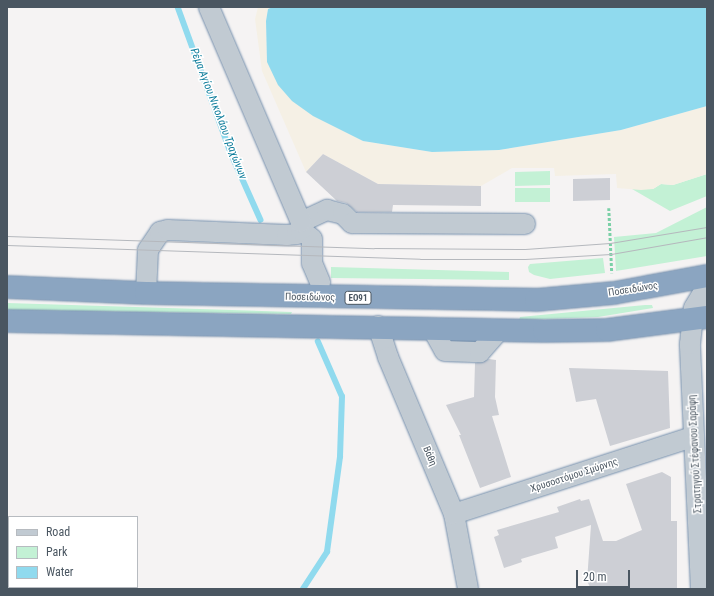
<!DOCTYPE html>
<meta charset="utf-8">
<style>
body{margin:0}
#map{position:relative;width:714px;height:596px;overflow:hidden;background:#f5f3f3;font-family:"Roboto Condensed",sans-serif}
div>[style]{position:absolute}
.green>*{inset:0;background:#c3f1d5}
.sand>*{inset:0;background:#f5f0e5}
.water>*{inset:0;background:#90daee}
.stream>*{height:5.5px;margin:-2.75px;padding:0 2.75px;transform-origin:2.75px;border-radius:2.75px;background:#90daee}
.building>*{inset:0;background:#cdcfd5}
.path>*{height:2.5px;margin-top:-1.25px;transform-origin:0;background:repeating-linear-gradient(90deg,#7ad0a6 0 3px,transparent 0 5px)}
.roads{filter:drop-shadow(0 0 1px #7690ad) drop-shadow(0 0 1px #7690ad)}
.minor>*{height:20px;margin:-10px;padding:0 10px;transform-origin:10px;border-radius:10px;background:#c1cad2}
.highway>*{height:22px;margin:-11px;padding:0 11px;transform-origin:11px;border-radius:11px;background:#8ba5c1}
.tram>*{height:1px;margin:-0.5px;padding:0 0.5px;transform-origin:0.5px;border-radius:0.5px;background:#b5b8bd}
span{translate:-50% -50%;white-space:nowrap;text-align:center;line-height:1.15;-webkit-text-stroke:3px #fff;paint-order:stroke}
.shield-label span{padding:1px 3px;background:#fff;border:1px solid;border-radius:3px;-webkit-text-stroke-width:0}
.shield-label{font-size:9px;color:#4a5661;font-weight:700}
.street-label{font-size:10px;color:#4a5661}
.water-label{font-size:11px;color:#0c7c9b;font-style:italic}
.frame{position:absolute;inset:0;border:8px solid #4a5661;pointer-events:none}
.legend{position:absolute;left:8px;top:516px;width:130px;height:72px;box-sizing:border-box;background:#fff;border:1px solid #b7bbc0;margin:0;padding:5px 7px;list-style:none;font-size:12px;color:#4a5661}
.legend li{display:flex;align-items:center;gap:8px;height:20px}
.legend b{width:20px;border:1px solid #b7bbc0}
.scale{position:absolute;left:576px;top:570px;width:54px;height:18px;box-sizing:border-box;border:2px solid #4a5661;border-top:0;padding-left:5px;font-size:12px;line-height:14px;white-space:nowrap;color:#4a5661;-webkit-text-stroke:3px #fff;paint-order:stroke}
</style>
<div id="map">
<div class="green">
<i style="clip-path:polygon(550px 171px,550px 185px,515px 186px,515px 172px)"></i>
<i style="clip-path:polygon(707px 174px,707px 196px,670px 211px,632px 189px,653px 189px,661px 184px,673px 185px)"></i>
<i style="clip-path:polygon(515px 188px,550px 188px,550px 202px,515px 202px)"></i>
<i style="clip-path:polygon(707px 207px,707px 256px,616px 271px,614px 237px,656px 233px)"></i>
<i style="clip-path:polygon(603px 258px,605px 273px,550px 279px,534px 275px,529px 272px,528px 267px,530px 264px)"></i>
<i style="clip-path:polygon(331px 267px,509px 272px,509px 280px,331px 278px)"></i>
<i style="clip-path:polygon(7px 303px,292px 312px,291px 314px,7px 310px)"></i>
<i style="clip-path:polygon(645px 305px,652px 305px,653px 308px,598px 317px,519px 320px,520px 317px)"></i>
</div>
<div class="sand">
<i style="clip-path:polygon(258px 7px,273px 7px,268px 9px,266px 21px,267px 62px,284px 92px,363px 141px,432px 152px,499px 150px,621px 130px,707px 106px,707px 174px,673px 185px,661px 184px,653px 189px,641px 190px,617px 188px,616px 174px,555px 176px,554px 168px,512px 168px,481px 186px,378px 184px,323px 154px,306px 172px,262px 71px,255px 19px)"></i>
</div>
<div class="water">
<i style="clip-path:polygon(273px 7px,707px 7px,707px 106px,621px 130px,499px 150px,432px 152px,363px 141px,313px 116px,292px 101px,278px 85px,267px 62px,266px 21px,268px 9px)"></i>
</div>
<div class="stream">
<i style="left:178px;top:7px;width:155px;rotate:70deg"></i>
<i style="left:231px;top:153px;width:73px;rotate:65.9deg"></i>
<i style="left:303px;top:589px;width:44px;rotate:-57deg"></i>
<i style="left:327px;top:552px;width:96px;rotate:-82.2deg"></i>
<i style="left:340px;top:457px;width:60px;rotate:-88.1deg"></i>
<i style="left:342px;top:397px;width:60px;rotate:-113.6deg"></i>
</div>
<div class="building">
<i style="clip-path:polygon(323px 154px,378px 184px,481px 186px,481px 206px,393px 205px,392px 212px,357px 212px,346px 203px,337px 201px,306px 172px)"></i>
<i style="clip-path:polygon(610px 178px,610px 200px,573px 201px,573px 179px)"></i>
<i style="clip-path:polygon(489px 359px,496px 360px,495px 397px,499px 415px,492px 416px,511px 477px,480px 488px,459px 435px,461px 435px,446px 405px,474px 397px,475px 363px)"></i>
<i style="clip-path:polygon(569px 368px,668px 371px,670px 428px,610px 446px,596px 399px,576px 402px)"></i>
<i style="clip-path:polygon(662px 472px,671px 477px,671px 521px,677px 521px,677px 589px,591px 589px,587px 581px,591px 525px,555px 537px,558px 548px,521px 559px,522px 562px,504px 568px,494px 537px,499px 535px,497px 530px,559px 512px,557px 507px,580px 499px,581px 501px,589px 499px,603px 541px,616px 541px,642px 530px,626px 484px)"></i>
</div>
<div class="path">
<i style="left:609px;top:208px;width:65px;rotate:87.4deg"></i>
</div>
<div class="roads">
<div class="minor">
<i style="left:301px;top:222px;width:29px;rotate:-25deg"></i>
<i style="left:327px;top:210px;width:16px;rotate:14deg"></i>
<i style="left:343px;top:214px;width:13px;rotate:45deg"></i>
<i style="left:352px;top:223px;width:173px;rotate:0.3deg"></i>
<i style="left:301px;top:230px;width:14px;rotate:39deg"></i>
<i style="left:312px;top:239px;width:24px;rotate:90deg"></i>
<i style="left:312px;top:263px;width:21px;rotate:67deg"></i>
<i style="left:146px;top:293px;width:43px;rotate:-87.3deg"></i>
<i style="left:148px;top:250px;width:22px;rotate:-56deg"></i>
<i style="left:160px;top:232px;width:8px;rotate:-14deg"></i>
<i style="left:168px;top:230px;width:119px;rotate:2.4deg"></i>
<i style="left:287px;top:235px;width:10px;rotate:-6deg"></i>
<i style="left:297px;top:234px;width:6px;rotate:-45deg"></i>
<i style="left:301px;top:230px;width:8px;rotate:-90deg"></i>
<i style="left:301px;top:222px;width:234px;rotate:-113.2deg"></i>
<i style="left:378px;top:326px;width:33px;rotate:72deg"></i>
<i style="left:388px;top:357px;width:170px;rotate:67.2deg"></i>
<i style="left:454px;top:514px;width:76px;rotate:79.4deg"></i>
<i style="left:432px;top:328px;width:26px;rotate:61deg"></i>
<i style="left:445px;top:351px;width:35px;rotate:2deg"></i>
<i style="left:480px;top:352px;width:29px;rotate:-49deg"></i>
<i style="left:454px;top:514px;width:251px;rotate:-17.9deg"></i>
<i style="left:701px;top:589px;width:245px;rotate:-92.6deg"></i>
<i style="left:690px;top:344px;width:36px;rotate:-84deg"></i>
<i style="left:694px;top:308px;width:26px;rotate:-59deg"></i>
</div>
<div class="highway">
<i style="left:7px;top:287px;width:139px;rotate:2.5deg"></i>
<i style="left:146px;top:293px;width:390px;rotate:1deg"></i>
<i style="left:536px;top:300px;width:78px;rotate:-5.1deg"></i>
<i style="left:614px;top:293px;width:95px;rotate:-10.4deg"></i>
<i style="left:7px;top:321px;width:537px;rotate:1.07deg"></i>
<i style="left:544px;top:331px;width:63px;rotate:-0.9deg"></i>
<i style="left:607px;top:330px;width:101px;rotate:-7.4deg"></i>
</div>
</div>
<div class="tram">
<i style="left:7px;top:236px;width:367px;rotate:1.9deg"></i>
<i style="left:374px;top:248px;width:151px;rotate:0.4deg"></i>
<i style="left:525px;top:249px;width:85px;rotate:-4deg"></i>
<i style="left:610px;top:243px;width:98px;rotate:-9.4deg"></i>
<i style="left:7px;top:245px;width:413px;rotate:1.9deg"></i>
<i style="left:420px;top:259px;width:105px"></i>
<i style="left:525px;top:259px;width:86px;rotate:-3.3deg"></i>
<i style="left:611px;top:254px;width:97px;rotate:-10deg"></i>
</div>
<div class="shield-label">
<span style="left:358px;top:298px">ΕΟ91</span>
</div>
<div class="street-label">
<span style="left:633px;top:289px;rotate:-9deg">Ποσειδώνος</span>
<span style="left:310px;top:297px;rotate:1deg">Ποσειδώνος</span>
<span style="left:695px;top:454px;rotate:-93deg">Στρατηγού Στέφανου Σαράφη</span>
<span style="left:430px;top:456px;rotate:67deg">Βάθη</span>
<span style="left:574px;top:475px;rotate:-18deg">Χρυσοστόμου Σμύρνης</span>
</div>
<div class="water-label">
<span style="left:218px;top:114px;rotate:69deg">Ρέμα Αγίου Νικολάου Τραχώνων</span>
</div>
<div class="frame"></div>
<ul class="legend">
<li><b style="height:5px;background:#c1cad2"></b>Road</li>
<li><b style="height:11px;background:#c3f1d5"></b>Park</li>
<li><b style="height:11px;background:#90daee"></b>Water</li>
</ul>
<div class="scale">20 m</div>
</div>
